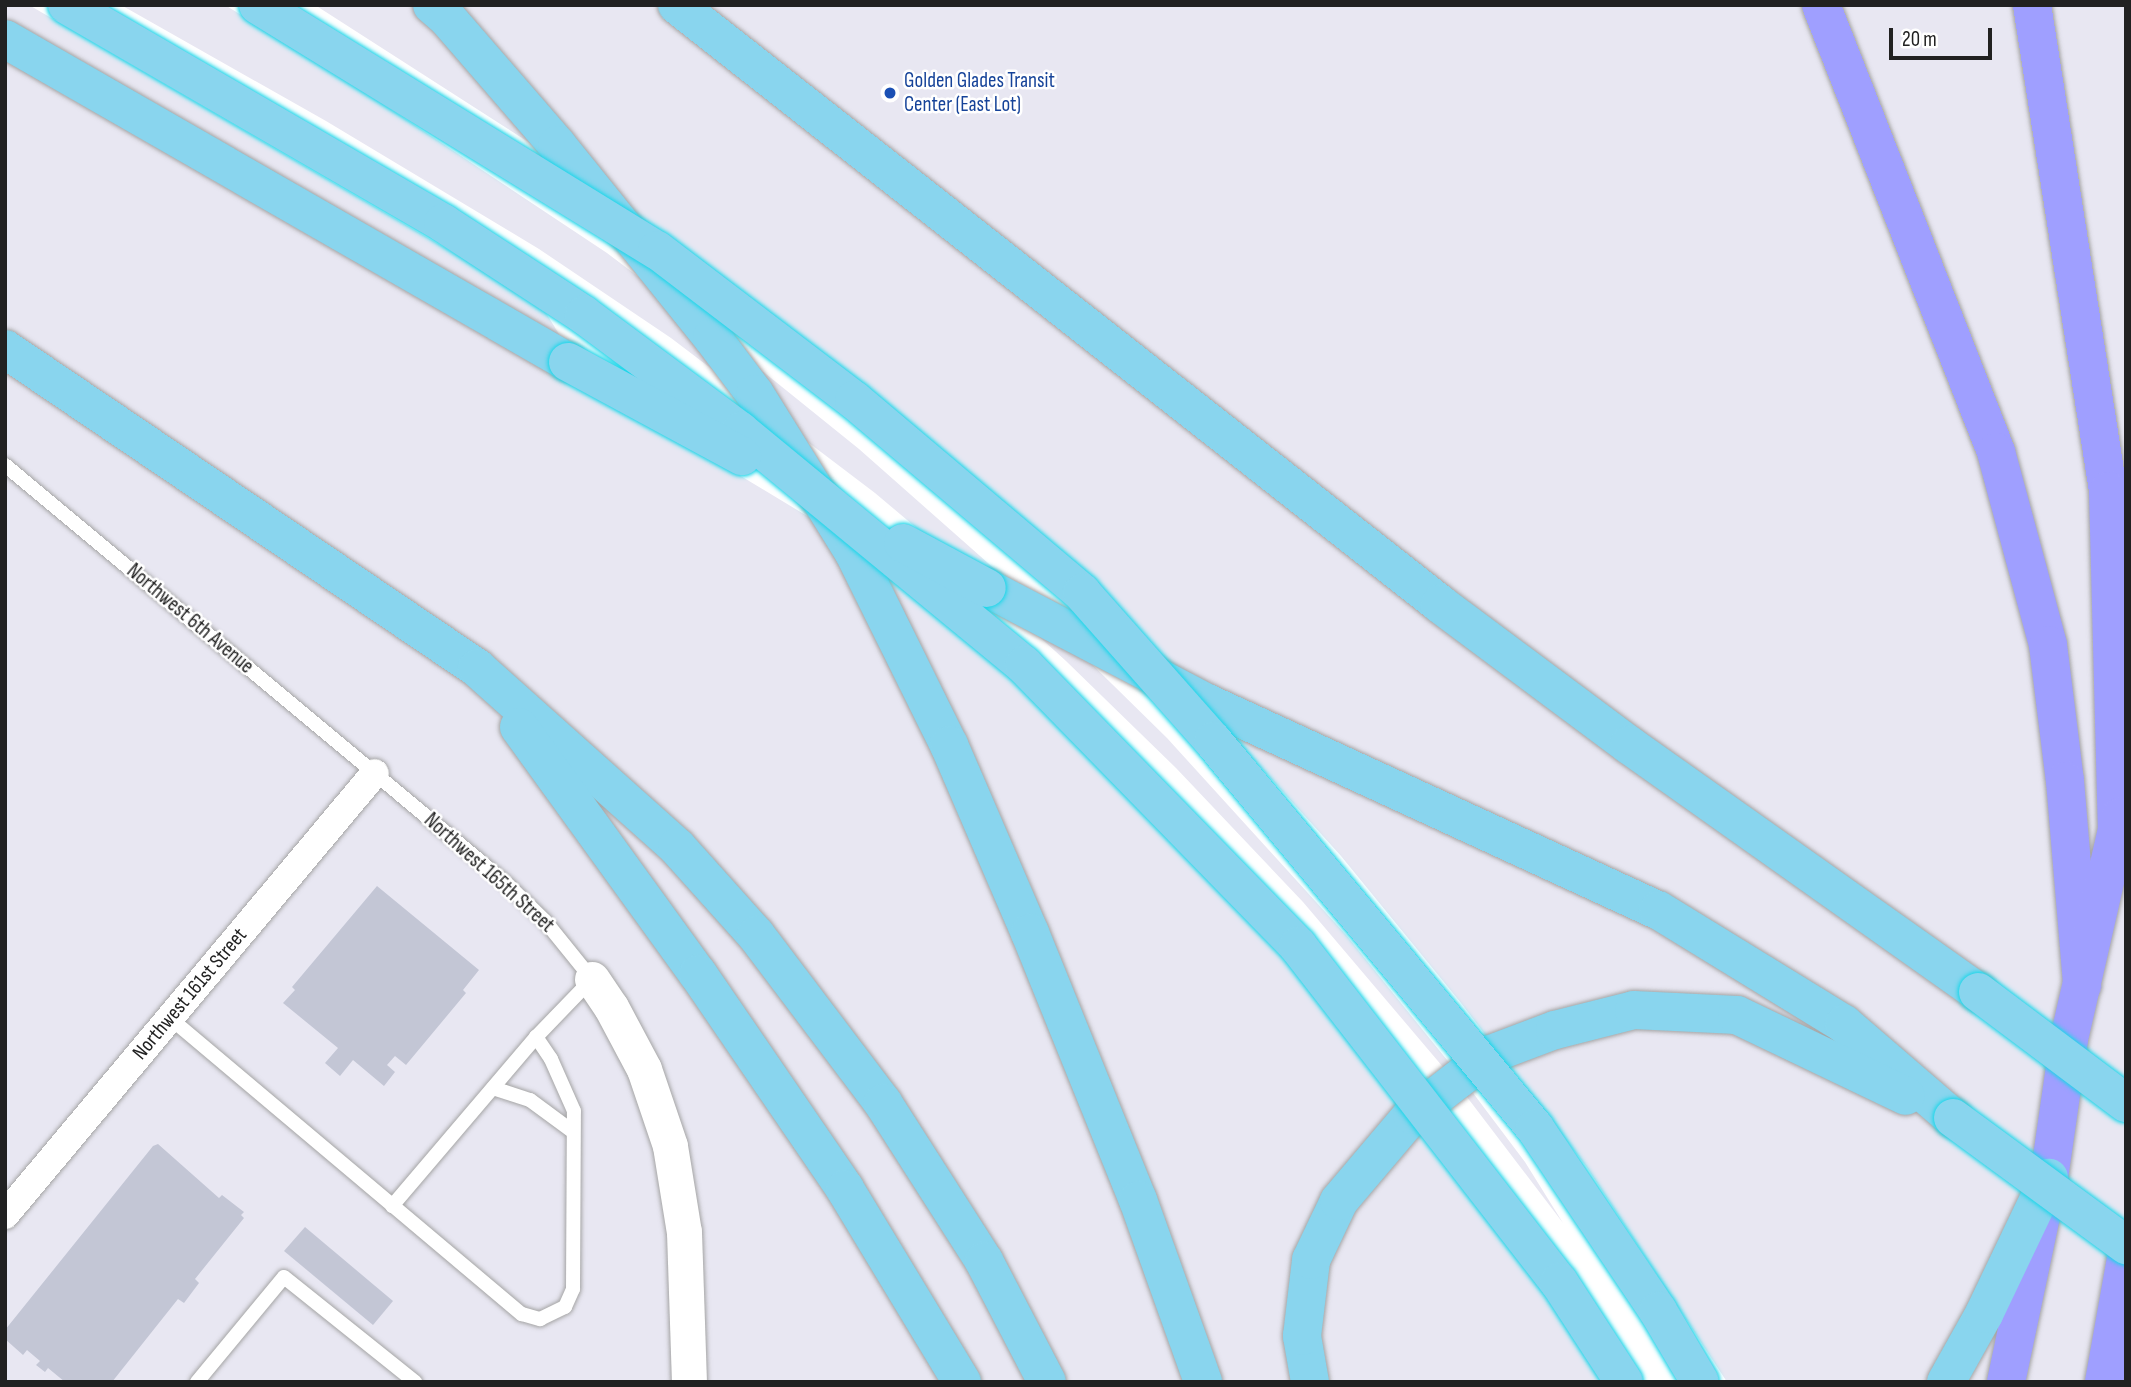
<!DOCTYPE html>
<style>
body{margin:0}
#map{position:relative;width:2131px;height:1387px;overflow:hidden;background:#e8e7f2;font-family:"Sofia Sans Condensed",sans-serif}
div>[style]{position:absolute}
.pier>*{inset:0;background:#fff}
.building>*{inset:0;background:#c3c6d5}
.roads{filter:drop-shadow(0 0 2px #a5a5a5) drop-shadow(0 0 2px #a5a5a5)}
.service>*{height:14px;margin:-7px;padding:0 7px;transform-origin:7px;border-radius:7px;background:#fff}
.minor>*{height:28px;margin:-14px;padding:0 14px;transform-origin:14px;border-radius:14px;background:#fff}
.tertiary>*{height:35px;margin:-17.5px;padding:0 17.5px;transform-origin:17.5px;border-radius:17.5px;background:#fff}
.primary>*{height:38px;margin:-19px;padding:0 19px;transform-origin:19px;border-radius:19px;background:#9f9fff}
.motorway>*{height:38px;margin:-19px;padding:0 19px;transform-origin:19px;border-radius:19px;background:#89d5ee}
.bridges{filter:drop-shadow(0 0 2px #1ad6e9) drop-shadow(0 0 2px #1ad6e9)}
.motorway-bridge>*{height:38px;margin:-19px;padding:0 19px;transform-origin:19px;border-radius:19px;background:#89d5ee}
.dots>*{width:19px;height:19px;translate:-50% -50%;box-sizing:border-box;border:4px solid #fff;border-radius:50%}
span{translate:-50% -50%;white-space:nowrap;text-align:center;line-height:1.15;-webkit-text-stroke:5px #fff;paint-order:stroke}
.transit-label{font-size:21px;color:#164399}
.left{translate:0 -50%;text-align:left}
.street-label{font-size:21px;color:#212121}
.frame{position:absolute;inset:0;border:7px solid #212121;pointer-events:none}
.scale{position:absolute;left:1889px;top:28px;width:103px;height:32px;box-sizing:border-box;border:4px solid #212121;border-top:0;padding-left:9px;font-size:21px;line-height:24px;white-space:nowrap;color:#212121;-webkit-text-stroke:5px #fff;paint-order:stroke}
</style>
<div id="map">
<div class="pier">
<i style="clip-path:polygon(29px 5px,121px 5px,326px 121px,539px 249px,671px 338px,875px 493px,957px 562px,1066px 661px,1176px 768px,1303px 902px,1454px 1080px,1563px 1223px,1525px 1162px,1464px 1081px,1346px 935px,1167px 738px,997px 571px,859px 449px,756px 366px,607px 253px,366px 93px,225px 5px,315px 5px,606px 192px,1236px 740px,1341px 856px,1461px 1003px,1586px 1166px,1727px 1382px,1613px 1382px,1348px 1026px,1003px 667px,862px 549px,591px 386px,546px 313px,464px 259px)"></i>
</div>
<div class="building">
<i style="clip-path:polygon(377px 886px,479px 970px,463px 990px,466px 993px,406px 1065px,395px 1056px,387px 1065px,395px 1072px,384px 1086px,353px 1060px,340px 1076px,325px 1063px,338px 1048px,283px 1003px,295px 990px,292px 987px)"></i>
<i style="clip-path:polygon(158px 1144px,219px 1198px,222px 1195px,244px 1212px,241px 1215px,244px 1218px,195px 1279px,199px 1283px,184px 1303px,178px 1299px,112px 1382px,65px 1382px,48px 1368px,45px 1372px,36px 1365px,40px 1361px,27px 1350px,23px 1355px,5px 1339px,5px 1330px,153px 1146px)"></i>
<i style="clip-path:polygon(305px 1227px,393px 1301px,373px 1325px,284px 1251px)"></i>
</div>
<div class="roads">
<div class="service">
<i style="left:5px;top:465px;width:651px;rotate:39.83deg"></i>
<i style="left:505px;top:882px;width:56px;rotate:44.3deg"></i>
<i style="left:545px;top:921px;width:75px;rotate:51deg"></i>
<i style="left:592px;top:979px;width:81px;rotate:134deg"></i>
<i style="left:536px;top:1037px;width:222px;rotate:130.4deg"></i>
<i style="left:170px;top:1018px;width:460px;rotate:40.1deg"></i>
<i style="left:522px;top:1314px;width:19px;rotate:16deg"></i>
<i style="left:540px;top:1319px;width:28px;rotate:-26deg"></i>
<i style="left:565px;top:1307px;width:20px;rotate:-66deg"></i>
<i style="left:573px;top:1289px;width:178px;rotate:-89.7deg"></i>
<i style="left:574px;top:1111px;width:57px;rotate:-113.9deg"></i>
<i style="left:551px;top:1059px;width:27px;rotate:-124deg"></i>
<i style="left:493px;top:1088px;width:39px;rotate:18deg"></i>
<i style="left:530px;top:1100px;width:52px;rotate:36.4deg"></i>
<i style="left:197px;top:1382px;width:136px;rotate:-50.4deg"></i>
<i style="left:284px;top:1277px;width:168px;rotate:38.7deg"></i>
</div>
<div class="minor">
<i style="left:5px;top:1215px;width:576px;rotate:-50.07deg"></i>
</div>
<div class="tertiary">
<i style="left:592px;top:979px;width:34px;rotate:56deg"></i>
<i style="left:611px;top:1007px;width:70px;rotate:62deg"></i>
<i style="left:644px;top:1069px;width:81px;rotate:71.3deg"></i>
<i style="left:670px;top:1146px;width:87px;rotate:80.8deg"></i>
<i style="left:684px;top:1232px;width:150px;rotate:88.1deg"></i>
</div>
<div class="primary">
<i style="left:1821px;top:5px;width:480px;rotate:68.6deg"></i>
<i style="left:1996px;top:452px;width:200px;rotate:74.9deg"></i>
<i style="left:2048px;top:645px;width:137px;rotate:82.9deg"></i>
<i style="left:2065px;top:781px;width:205px;rotate:85.2deg"></i>
<i style="left:2032px;top:5px;width:492px;rotate:81.1deg"></i>
<i style="left:2108px;top:491px;width:350px;rotate:88.5deg"></i>
<i style="left:2006px;top:1382px;width:208px;rotate:-78.1deg"></i>
<i style="left:2049px;top:1178px;width:140px;rotate:-81.8deg"></i>
<i style="left:2069px;top:1039px;width:228px;rotate:-77.1deg"></i>
<i style="left:2104px;top:1382px;width:126px;rotate:-79.9deg"></i>
</div>
<div class="motorway">
<i style="left:432px;top:5px;width:21px;rotate:41deg"></i>
<i style="left:448px;top:19px;width:167px;rotate:49.1deg"></i>
<i style="left:557px;top:145px;width:247px;rotate:51.1deg"></i>
<i style="left:712px;top:337px;width:71px;rotate:53deg"></i>
<i style="left:755px;top:394px;width:187px;rotate:58.1deg"></i>
<i style="left:854px;top:553px;width:214px;rotate:63.7deg"></i>
<i style="left:949px;top:745px;width:205px;rotate:66.7deg"></i>
<i style="left:1030px;top:933px;width:288px;rotate:68deg"></i>
<i style="left:1138px;top:1200px;width:193px;rotate:70.3deg"></i>
<i style="left:677px;top:5px;width:970px;rotate:38.13deg"></i>
<i style="left:1440px;top:604px;width:236px;rotate:36.7deg"></i>
<i style="left:1629px;top:745px;width:428px;rotate:35.3deg"></i>
<i style="left:5px;top:39px;width:649px;rotate:29.84deg"></i>
<i style="left:5px;top:349px;width:570px;rotate:34.05deg"></i>
<i style="left:477px;top:668px;width:268px;rotate:41.8deg"></i>
<i style="left:677px;top:847px;width:118px;rotate:48.1deg"></i>
<i style="left:756px;top:935px;width:211px;rotate:52.9deg"></i>
<i style="left:883px;top:1103px;width:188px;rotate:57.4deg"></i>
<i style="left:984px;top:1261px;width:136px;rotate:62.5deg"></i>
<i style="left:987px;top:588px;width:246px;rotate:27.6deg"></i>
<i style="left:1205px;top:702px;width:498px;rotate:24.7deg"></i>
<i style="left:1658px;top:910px;width:218px;rotate:31.5deg"></i>
<i style="left:1844px;top:1024px;width:144px;rotate:40.8deg"></i>
<i style="left:519px;top:727px;width:305px;rotate:54.1deg"></i>
<i style="left:698px;top:974px;width:260px;rotate:55.6deg"></i>
<i style="left:845px;top:1189px;width:226px;rotate:58.8deg"></i>
<i style="left:1310px;top:1382px;width:47px;rotate:-99.9deg"></i>
<i style="left:1302px;top:1336px;width:77px;rotate:-83.2deg"></i>
<i style="left:1311px;top:1260px;width:65px;rotate:-64.6deg"></i>
<i style="left:1339px;top:1201px;width:113px;rotate:-49.7deg"></i>
<i style="left:1412px;top:1115px;width:100px;rotate:-37.7deg"></i>
<i style="left:1491px;top:1054px;width:68px;rotate:-20.6deg"></i>
<i style="left:1555px;top:1030px;width:81px;rotate:-14.2deg"></i>
<i style="left:1634px;top:1010px;width:103px;rotate:2.8deg"></i>
<i style="left:1737px;top:1015px;width:187px;rotate:25.6deg"></i>
<i style="left:1946px;top:1382px;width:78px;rotate:-60.8deg"></i>
<i style="left:1984px;top:1314px;width:151px;rotate:-64.5deg"></i>
</div>
</div>
<div class="bridges">
<div class="motorway-bridge">
<i style="left:67px;top:5px;width:435px;rotate:30.1deg"></i>
<i style="left:443px;top:223px;width:168px;rotate:33.1deg"></i>
<i style="left:584px;top:315px;width:194px;rotate:36.6deg"></i>
<i style="left:740px;top:431px;width:368px;rotate:39.5deg"></i>
<i style="left:1024px;top:665px;width:392px;rotate:45.7deg"></i>
<i style="left:1298px;top:946px;width:425px;rotate:52.2deg"></i>
<i style="left:1559px;top:1282px;width:119px;rotate:57deg"></i>
<i style="left:258px;top:5px;width:468px;rotate:31.6deg"></i>
<i style="left:657px;top:250px;width:248px;rotate:37.3deg"></i>
<i style="left:854px;top:400px;width:299px;rotate:40.2deg"></i>
<i style="left:1082px;top:593px;width:198px;rotate:48.5deg"></i>
<i style="left:1213px;top:741px;width:503px;rotate:50.24deg"></i>
<i style="left:1535px;top:1128px;width:220px;rotate:56.1deg"></i>
<i style="left:1658px;top:1311px;width:82px;rotate:59.4deg"></i>
<i style="left:568px;top:362px;width:198px;rotate:28.4deg"></i>
<i style="left:903px;top:543px;width:95px;rotate:28.2deg"></i>
<i style="left:1978px;top:992px;width:185px;rotate:36.9deg"></i>
<i style="left:1953px;top:1118px;width:215px;rotate:36.3deg"></i>
</div>
</div>
<div class="dots">
<i style="left:890px;top:93px;background:#1a4fb4"></i>
</div>
<div class="transit-label">
<span class="left" style="left:904px;top:93px">Golden Glades Transit<br>Center (East Lot)</span>
</div>
<div class="street-label">
<span style="left:190px;top:619px;rotate:40deg">Northwest 6th Avenue</span>
<span style="left:489px;top:873px;rotate:42deg">Northwest 165th Street</span>
<span style="left:190px;top:994px;rotate:-50deg">Northwest 161st Street</span>
</div>
<div class="frame"></div>
<div class="scale">20 m</div>
</div>
